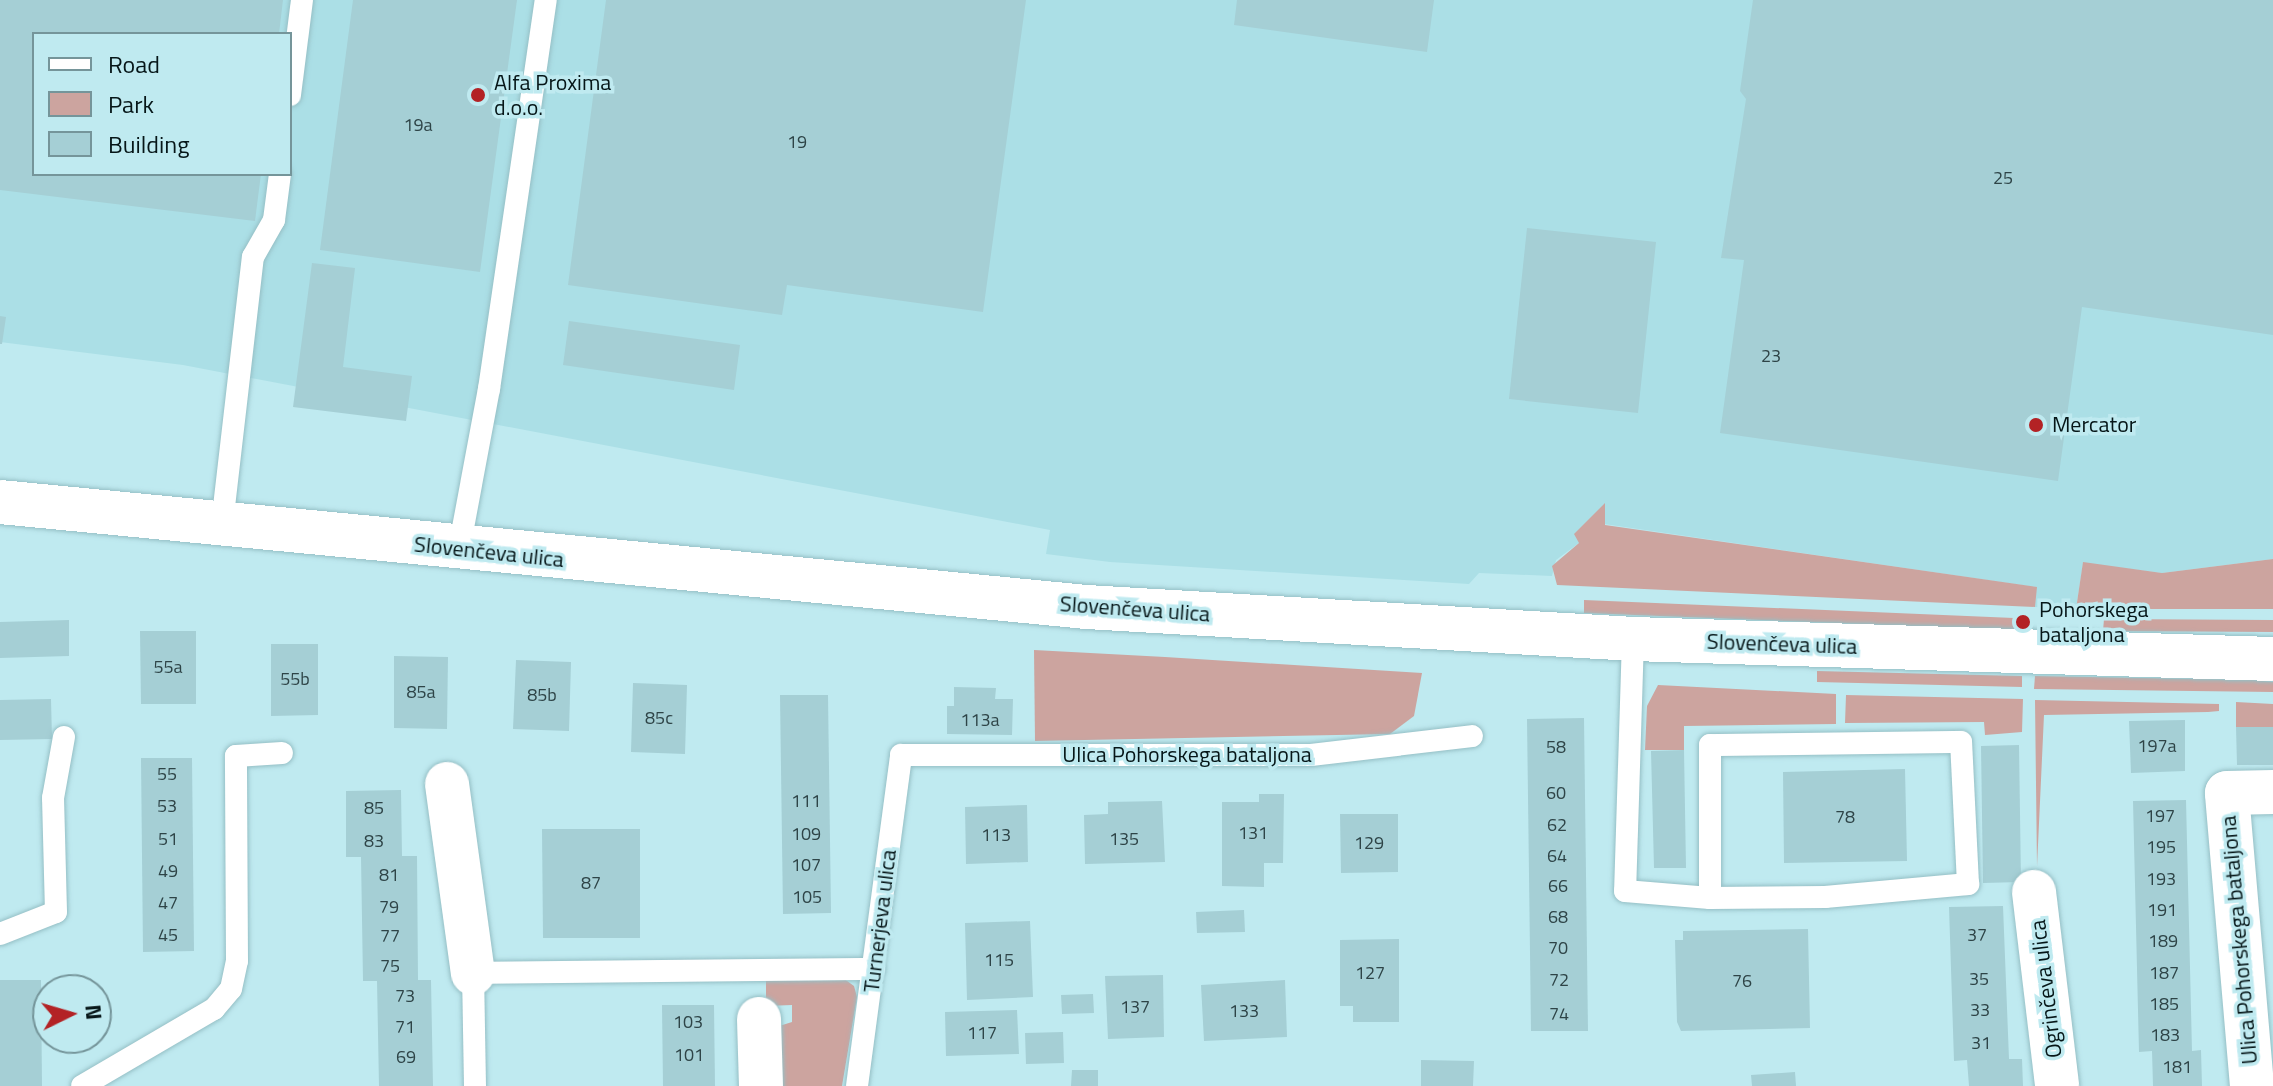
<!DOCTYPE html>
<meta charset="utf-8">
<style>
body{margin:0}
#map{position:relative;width:2273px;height:1086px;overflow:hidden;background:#bfeaf0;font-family:"Titillium Web",sans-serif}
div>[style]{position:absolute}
.built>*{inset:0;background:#abdfe6}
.green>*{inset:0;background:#cca49f}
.building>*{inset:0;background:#a5cfd5}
.roads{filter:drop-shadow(0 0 2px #95bfc5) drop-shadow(0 0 2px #95bfc5)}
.lane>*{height:22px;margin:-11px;padding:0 11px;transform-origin:11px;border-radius:11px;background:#fff}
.street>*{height:44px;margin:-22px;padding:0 22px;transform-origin:22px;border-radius:22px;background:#fff}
.secondary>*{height:44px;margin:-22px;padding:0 22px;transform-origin:22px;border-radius:22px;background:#fff}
.dots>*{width:22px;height:22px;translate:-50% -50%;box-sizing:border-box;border:4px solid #bfeaf0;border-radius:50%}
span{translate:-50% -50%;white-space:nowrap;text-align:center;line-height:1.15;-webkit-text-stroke:7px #bfeaf0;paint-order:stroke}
.number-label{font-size:18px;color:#2e4447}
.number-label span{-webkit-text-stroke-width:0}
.poi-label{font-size:22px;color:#061618}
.left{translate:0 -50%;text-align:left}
.street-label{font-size:22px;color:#061618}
.legend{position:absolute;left:32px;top:32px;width:260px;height:144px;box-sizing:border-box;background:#bfeaf0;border:2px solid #75959a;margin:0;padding:10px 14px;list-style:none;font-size:24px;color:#061618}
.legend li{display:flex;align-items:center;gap:16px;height:40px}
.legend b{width:40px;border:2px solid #75959a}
.north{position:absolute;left:32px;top:974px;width:80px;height:80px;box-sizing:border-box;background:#bfeaf0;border:2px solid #75959a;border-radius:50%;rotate:85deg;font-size:22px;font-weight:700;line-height:32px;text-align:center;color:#061618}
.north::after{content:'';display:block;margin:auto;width:28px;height:36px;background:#b32225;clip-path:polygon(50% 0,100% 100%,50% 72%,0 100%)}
</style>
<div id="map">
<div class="built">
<i style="clip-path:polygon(evenodd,0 0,2273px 0,2273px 559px,2162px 573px,2083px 563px,2076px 609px,2035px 607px,2036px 587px,1604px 524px,1605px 504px,1579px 543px,1556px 560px,1552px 576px,1479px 573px,1469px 584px,1110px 562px,1046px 554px,1050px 530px,183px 365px,0 342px,0 0,34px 34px,290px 34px,290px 174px,34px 174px,34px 34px)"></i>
</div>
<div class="green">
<i style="clip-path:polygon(1605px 503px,1605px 525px,2037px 587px,2035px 607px,1557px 585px,1552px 566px,1579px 543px,1574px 534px)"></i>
<i style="clip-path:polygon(2273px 559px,2273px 609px,2076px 609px,2083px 562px,2162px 573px)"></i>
<i style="clip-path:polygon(1584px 600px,2014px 618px,2014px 630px,1584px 613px)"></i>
<i style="clip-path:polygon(2104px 619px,2273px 620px,2273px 632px,2103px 631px)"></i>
<i style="clip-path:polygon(1034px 650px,1165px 657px,1422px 673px,1414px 716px,1390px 734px,1035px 741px)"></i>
<i style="clip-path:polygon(1817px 671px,2022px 676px,2022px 687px,1817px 682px)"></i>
<i style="clip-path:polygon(2035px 676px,2253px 680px,2273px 682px,2273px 692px,2034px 689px)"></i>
<i style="clip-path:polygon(1658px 685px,1836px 694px,1836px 724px,1684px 726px,1684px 750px,1645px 750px,1647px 706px)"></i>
<i style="clip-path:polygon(1846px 695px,2023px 699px,2022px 732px,1985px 735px,1984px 722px,1845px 723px)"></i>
<i style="clip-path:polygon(2035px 701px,2035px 700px,2219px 704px,2219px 711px,2208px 712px,2044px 715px,2037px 867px)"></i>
<i style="clip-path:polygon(2236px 702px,2273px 704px,2273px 727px,2236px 727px)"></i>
<i style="clip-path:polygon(843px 978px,854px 986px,857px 997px,842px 1086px,773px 1086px,776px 1027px,792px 1022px,792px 1005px,766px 1006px,766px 980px)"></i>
</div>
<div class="building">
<i style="clip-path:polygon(0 0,283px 0,279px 34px,34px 34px,34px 174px,261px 174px,255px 221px,0 190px)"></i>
<i style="clip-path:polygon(353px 0,517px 0,480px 272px,320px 250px)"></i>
<i style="clip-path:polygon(606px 0,1026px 0,983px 312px,787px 285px,782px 315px,568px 285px)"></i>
<i style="clip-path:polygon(1237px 0,1434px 0,1427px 52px,1234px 25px)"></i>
<i style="clip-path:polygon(1753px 0,2273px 0,2273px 335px,2082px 307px,2058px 481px,1720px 433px,1744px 260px,1721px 258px,1746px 99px,1740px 91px)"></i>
<i style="clip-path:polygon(1527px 228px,1656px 242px,1638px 413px,1509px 399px)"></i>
<i style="clip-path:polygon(312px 263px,355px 268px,343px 367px,412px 376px,406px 421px,293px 407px)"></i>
<i style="clip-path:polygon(0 316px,6px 317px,2px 344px,0 344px)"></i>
<i style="clip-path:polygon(569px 321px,740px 345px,734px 390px,563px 365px)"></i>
<i style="clip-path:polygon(69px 620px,69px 656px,0 658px,0 622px)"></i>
<i style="clip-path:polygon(140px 631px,196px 631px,196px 704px,141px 704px)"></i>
<i style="clip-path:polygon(271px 644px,318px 644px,318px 715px,271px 716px)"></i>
<i style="clip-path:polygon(394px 656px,448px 657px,447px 729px,394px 728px)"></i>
<i style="clip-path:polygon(516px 660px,571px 662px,569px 731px,513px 729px)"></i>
<i style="clip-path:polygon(633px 683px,687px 685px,685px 754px,631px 752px)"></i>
<i style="clip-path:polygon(954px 687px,996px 688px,995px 699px,1013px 699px,1012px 735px,947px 734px,947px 706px,954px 706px)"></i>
<i style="clip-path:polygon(780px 695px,828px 695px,831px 913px,783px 914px)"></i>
<i style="clip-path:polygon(51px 699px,52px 739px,0 740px,0 700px)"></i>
<i style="clip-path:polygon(1584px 718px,1588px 1031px,1531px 1031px,1527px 719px)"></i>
<i style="clip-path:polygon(2185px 720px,2185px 771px,2131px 773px,2129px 721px)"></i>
<i style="clip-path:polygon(2236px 727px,2273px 727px,2273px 765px,2237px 765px)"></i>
<i style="clip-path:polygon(2019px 745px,2021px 882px,1983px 883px,1981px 746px)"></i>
<i style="clip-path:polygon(1684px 750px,1686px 868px,1654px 868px,1651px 751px)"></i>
<i style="clip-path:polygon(141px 758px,192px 758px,194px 951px,143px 952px)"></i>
<i style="clip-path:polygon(1905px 769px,1907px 861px,1784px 863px,1783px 772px)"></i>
<i style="clip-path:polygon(401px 790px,402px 856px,417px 856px,418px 980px,431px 980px,433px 1086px,379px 1086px,377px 981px,363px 981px,361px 857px,346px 857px,346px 791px)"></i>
<i style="clip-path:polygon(1259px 794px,1284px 794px,1283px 863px,1264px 863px,1264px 887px,1222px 886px,1222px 802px,1259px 802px)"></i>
<i style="clip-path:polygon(2186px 800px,2192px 1051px,2201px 1050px,2202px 1086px,2153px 1086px,2152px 1051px,2139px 1052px,2133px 801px)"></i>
<i style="clip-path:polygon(1162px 801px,1165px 862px,1085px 864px,1084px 815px,1108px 814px,1108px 802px)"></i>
<i style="clip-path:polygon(1027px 805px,1028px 862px,966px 864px,965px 807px)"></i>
<i style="clip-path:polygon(1340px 814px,1398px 814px,1398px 872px,1341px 873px)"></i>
<i style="clip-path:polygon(542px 829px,640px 829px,640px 938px,543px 938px)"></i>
<i style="clip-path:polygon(2003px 906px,2009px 1059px,2022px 1059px,2023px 1086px,1969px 1086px,1967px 1060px,1954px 1061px,1949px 907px)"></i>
<i style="clip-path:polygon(1244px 910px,1245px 932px,1197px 933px,1196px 912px)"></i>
<i style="clip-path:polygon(1030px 921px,1033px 997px,967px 1000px,965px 923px)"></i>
<i style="clip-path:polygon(1808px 929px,1810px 1028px,1681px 1031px,1677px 1022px,1675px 940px,1683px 940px,1683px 931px)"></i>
<i style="clip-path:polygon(1399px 939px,1399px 1022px,1353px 1022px,1353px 1006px,1340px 1006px,1340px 940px)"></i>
<i style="clip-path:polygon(1163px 975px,1164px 1037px,1108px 1039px,1105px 976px)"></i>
<i style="clip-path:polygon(0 980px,41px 980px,42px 1086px,0 1086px)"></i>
<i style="clip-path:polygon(1285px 980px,1287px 1037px,1204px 1041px,1201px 985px)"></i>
<i style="clip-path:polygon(1093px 994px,1094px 1013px,1062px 1014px,1061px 995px)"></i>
<i style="clip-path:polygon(662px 1005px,714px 1005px,715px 1086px,663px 1086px)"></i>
<i style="clip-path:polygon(1017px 1010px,1019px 1054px,946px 1056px,945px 1012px)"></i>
<i style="clip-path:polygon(1063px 1032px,1064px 1063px,1026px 1064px,1025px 1033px)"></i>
<i style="clip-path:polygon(1421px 1060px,1474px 1061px,1473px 1086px,1421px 1086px)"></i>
<i style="clip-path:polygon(1072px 1070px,1098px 1070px,1098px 1086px,1071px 1086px)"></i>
<i style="clip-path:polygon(1795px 1072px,1796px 1086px,1752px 1086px,1751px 1075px)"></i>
</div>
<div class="roads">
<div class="lane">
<i style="left:290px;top:95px;width:96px;rotate:-82.8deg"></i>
<i style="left:222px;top:524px;width:269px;rotate:-83.4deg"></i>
<i style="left:253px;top:257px;width:43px;rotate:-60.4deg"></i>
<i style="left:274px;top:220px;width:46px;rotate:-82.6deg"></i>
<i style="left:459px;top:549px;width:163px;rotate:-79.4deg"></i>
<i style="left:489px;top:389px;width:393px;rotate:-81.7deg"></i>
<i style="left:1633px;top:639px;width:252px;rotate:91.8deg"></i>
<i style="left:1625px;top:891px;width:85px;rotate:4.7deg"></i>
<i style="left:1710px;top:898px;width:115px;rotate:-0.5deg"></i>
<i style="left:1825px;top:897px;width:144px;rotate:-5.2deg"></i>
<i style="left:1968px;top:884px;width:142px;rotate:-92.8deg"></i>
<i style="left:1961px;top:742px;width:251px;rotate:179.3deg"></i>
<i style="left:1710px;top:745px;width:153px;rotate:90deg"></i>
<i style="left:0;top:934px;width:60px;rotate:-21.4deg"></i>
<i style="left:56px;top:912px;width:114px;rotate:-91.5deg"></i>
<i style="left:53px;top:798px;width:62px;rotate:-79.8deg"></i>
<i style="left:82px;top:1086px;width:153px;rotate:-30.3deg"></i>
<i style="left:214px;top:1009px;width:26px;rotate:-50deg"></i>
<i style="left:231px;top:989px;width:29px;rotate:-78deg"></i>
<i style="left:237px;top:961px;width:205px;rotate:-90.3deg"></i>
<i style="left:236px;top:756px;width:46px;rotate:-3.7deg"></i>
<i style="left:475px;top:1086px;width:113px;rotate:-91deg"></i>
<i style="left:473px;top:973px;width:401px;rotate:-0.6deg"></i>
<i style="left:857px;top:1086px;width:334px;rotate:-82.4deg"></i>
<i style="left:901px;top:755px;width:410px"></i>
<i style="left:1311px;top:755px;width:162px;rotate:-6.7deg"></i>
</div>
<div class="street">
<i style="left:447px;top:784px;width:191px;rotate:82.2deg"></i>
<i style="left:2034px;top:892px;width:195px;rotate:83.2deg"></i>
<i style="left:759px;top:1019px;width:67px;rotate:88.3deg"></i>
<i style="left:2252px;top:1086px;width:294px;rotate:-94.9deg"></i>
<i style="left:2227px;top:793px;width:46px;rotate:-1.2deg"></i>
</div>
<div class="secondary">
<i style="left:0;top:502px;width:1092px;rotate:5.52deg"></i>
<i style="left:1087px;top:607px;width:547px;rotate:3.35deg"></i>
<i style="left:1633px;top:639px;width:640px;rotate:1.79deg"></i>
</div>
</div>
<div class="dots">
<i style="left:478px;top:95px;background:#b32225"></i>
<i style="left:2036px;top:425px;background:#b32225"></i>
<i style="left:2023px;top:622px;background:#b32225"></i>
</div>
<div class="number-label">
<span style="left:418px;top:125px">19a</span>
<span style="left:797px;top:142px">19</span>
<span style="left:2003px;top:178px">25</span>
<span style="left:1771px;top:356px">23</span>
<span style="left:168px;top:667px">55a</span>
<span style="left:295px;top:679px">55b</span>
<span style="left:421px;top:692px">85a</span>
<span style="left:542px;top:695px">85b</span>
<span style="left:659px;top:718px">85c</span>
<span style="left:980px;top:720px">113a</span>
<span style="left:2157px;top:746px">197a</span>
<span style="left:1556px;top:747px">58</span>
<span style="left:167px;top:774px">55</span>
<span style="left:1556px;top:793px">60</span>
<span style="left:806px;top:801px">111</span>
<span style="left:167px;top:806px">53</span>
<span style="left:374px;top:808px">85</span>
<span style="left:2160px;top:816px">197</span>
<span style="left:1845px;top:817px">78</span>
<span style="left:1557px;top:825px">62</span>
<span style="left:1253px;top:833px">131</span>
<span style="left:806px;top:834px">109</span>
<span style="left:996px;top:835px">113</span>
<span style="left:168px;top:839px">51</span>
<span style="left:1124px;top:839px">135</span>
<span style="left:374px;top:841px">83</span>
<span style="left:1369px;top:843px">129</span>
<span style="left:2161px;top:847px">195</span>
<span style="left:1557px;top:856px">64</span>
<span style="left:806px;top:865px">107</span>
<span style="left:168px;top:871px">49</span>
<span style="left:389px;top:875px">81</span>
<span style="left:2161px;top:879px">193</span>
<span style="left:591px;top:883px">87</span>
<span style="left:1558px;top:886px">66</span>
<span style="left:807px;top:897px">105</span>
<span style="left:168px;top:903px">47</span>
<span style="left:389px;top:907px">79</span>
<span style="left:2162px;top:910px">191</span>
<span style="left:1558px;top:917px">68</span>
<span style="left:168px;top:935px">45</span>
<span style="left:1977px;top:935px">37</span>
<span style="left:390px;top:936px">77</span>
<span style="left:2163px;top:941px">189</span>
<span style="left:1558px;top:948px">70</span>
<span style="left:999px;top:960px">115</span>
<span style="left:390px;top:966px">75</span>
<span style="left:1370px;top:973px">127</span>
<span style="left:2164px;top:973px">187</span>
<span style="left:1979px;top:979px">35</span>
<span style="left:1559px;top:980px">72</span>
<span style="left:1742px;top:981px">76</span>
<span style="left:405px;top:996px">73</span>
<span style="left:2164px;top:1004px">185</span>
<span style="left:1135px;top:1007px">137</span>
<span style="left:1980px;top:1010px">33</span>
<span style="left:1244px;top:1011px">133</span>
<span style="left:1559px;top:1014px">74</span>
<span style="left:688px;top:1022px">103</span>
<span style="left:405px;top:1027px">71</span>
<span style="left:982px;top:1033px">117</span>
<span style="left:2165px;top:1035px">183</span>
<span style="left:1981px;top:1043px">31</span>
<span style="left:689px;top:1055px">101</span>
<span style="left:406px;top:1057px">69</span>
<span style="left:2177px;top:1067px">181</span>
</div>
<div class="poi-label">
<span class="left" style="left:494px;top:95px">Alfa Proxima<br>d.o.o.</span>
<span class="left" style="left:2052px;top:425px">Mercator</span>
<span class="left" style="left:2039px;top:622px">Pohorskega<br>bataljona</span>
</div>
<div class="street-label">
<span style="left:489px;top:552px;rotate:6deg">Slovenčeva ulica</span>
<span style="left:1135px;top:609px;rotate:4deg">Slovenčeva ulica</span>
<span style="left:1782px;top:644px;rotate:2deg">Slovenčeva ulica</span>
<span style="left:1187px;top:755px">Ulica Pohorskega bataljona</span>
<span style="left:880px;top:921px;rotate:-83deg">Turnerjeva ulica</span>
<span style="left:2239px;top:940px;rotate:-95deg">Ulica Pohorskega bataljona</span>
<span style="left:2046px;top:989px;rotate:-97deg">Ogrinčeva ulica</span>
</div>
<ul class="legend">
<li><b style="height:10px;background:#fff"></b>Road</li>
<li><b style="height:22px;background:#cca49f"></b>Park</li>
<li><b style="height:22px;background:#a5cfd5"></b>Building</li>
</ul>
<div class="north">N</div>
</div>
